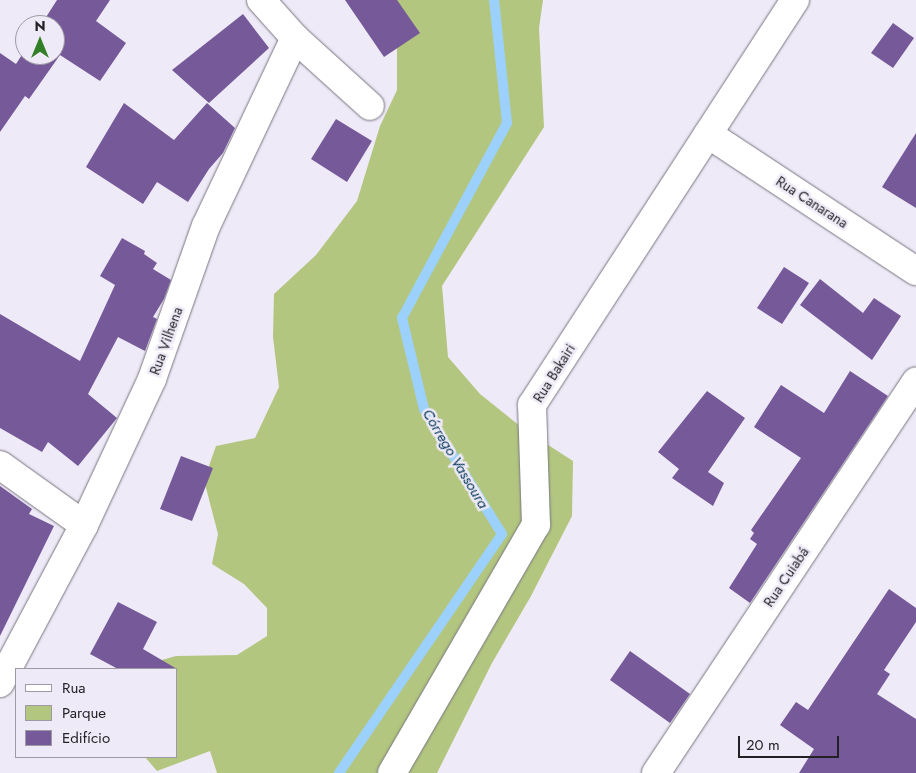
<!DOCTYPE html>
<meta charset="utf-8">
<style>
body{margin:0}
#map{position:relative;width:916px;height:773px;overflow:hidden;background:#efeaf7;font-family:Jost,sans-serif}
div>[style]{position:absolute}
.green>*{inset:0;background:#b2c67f}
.stream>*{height:10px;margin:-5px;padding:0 5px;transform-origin:5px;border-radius:5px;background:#9dd1fd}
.building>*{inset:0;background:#755999}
.roads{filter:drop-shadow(0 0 1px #797580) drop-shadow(0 0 1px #797580)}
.minor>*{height:28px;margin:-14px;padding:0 14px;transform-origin:14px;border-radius:14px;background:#fff}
span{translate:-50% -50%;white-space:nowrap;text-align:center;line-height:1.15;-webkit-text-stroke:5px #efeaf7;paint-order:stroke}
.street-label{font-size:14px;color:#232126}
.water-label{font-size:15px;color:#003658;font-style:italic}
.legend{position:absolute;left:15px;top:668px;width:162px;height:90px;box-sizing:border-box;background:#efeaf7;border:1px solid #9d9aa3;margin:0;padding:6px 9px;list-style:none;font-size:15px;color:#232126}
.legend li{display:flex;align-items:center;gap:10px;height:25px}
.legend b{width:25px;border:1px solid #9d9aa3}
.north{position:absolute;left:15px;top:15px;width:50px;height:50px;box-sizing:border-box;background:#efeaf7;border:1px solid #9d9aa3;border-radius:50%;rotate:0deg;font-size:14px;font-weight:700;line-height:20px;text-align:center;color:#232126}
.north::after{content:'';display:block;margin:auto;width:18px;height:22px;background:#337f28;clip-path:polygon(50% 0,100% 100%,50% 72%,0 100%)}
.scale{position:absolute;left:738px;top:736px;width:101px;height:22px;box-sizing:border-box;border:2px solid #232126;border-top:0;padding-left:6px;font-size:15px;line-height:18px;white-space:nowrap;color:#232126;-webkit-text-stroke:4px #efeaf7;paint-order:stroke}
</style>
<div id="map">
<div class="green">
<i style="clip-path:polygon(390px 0,543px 0,539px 28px,544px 127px,442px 286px,448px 357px,480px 394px,525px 430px,573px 461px,572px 516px,531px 596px,492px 663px,437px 773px,217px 773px,210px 751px,157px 771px,145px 757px,176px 757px,176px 669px,130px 669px,176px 656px,237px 655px,267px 636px,267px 608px,244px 584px,212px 564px,218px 534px,204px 480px,216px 446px,255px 438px,279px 387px,273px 337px,274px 294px,316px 255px,357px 201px,380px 126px,397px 90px,397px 43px)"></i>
</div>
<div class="stream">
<i style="left:339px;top:773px;width:289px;rotate:-55.7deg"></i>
<i style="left:502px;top:534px;width:147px;rotate:-122deg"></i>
<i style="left:424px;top:409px;width:94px;rotate:-103.6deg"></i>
<i style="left:402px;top:318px;width:221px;rotate:-61.7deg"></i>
<i style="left:507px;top:123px;width:124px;rotate:-96deg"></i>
</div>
<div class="building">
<i style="clip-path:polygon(57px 0,110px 0,96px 21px,126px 43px,100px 81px,60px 55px,29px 99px,25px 96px,0 132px,0 53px,16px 64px,25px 50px,25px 55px,55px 55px,55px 25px,41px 25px)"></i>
<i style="clip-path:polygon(345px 0,397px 0,420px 33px,384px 57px)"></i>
<i style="clip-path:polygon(243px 14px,269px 48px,209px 103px,172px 70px)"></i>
<i style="clip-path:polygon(893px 23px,914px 38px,893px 68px,871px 53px)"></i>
<i style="clip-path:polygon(124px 103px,174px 140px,207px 103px,235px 128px,223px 153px,209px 169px,188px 202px,157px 182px,143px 204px,86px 167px)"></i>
<i style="clip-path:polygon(336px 119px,372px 141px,347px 182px,311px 159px)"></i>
<i style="clip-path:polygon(916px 133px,916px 208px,882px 187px)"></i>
<i style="clip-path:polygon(122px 238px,145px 251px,144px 254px,157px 263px,153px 269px,171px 280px,164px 299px,153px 317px,157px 319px,145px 351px,118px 337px,88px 394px,117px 418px,78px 466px,48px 442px,42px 452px,0 428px,0 314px,80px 361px,115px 285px,100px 276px)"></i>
<i style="clip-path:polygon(784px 267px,809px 283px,782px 324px,757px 308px)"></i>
<i style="clip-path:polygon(820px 279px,863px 313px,874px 298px,901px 316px,872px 360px,800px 305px)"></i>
<i style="clip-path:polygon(850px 371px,888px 396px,750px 603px,729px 588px,757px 544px,750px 539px,754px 533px,751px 530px,801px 458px,754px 427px,781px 385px,824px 413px)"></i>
<i style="clip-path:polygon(707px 391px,745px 418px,708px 472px,724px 483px,713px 506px,672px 478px,679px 469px,658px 452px)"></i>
<i style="clip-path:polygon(181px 456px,213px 468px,192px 521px,160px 509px)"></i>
<i style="clip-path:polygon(0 486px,32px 509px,29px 514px,54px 526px,0 636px)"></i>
<i style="clip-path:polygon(889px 589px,916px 608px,916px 622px,884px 670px,890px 674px,877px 694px,916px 719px,916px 773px,799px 773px,814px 749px,780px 725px,796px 702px,808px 710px)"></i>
<i style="clip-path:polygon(118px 602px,157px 622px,143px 649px,177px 669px,118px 669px,90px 654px)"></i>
<i style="clip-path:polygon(630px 651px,690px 694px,670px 723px,610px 680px)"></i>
</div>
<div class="roads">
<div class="minor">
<i style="left:295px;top:38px;width:101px;rotate:42.2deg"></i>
<i style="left:708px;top:134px;width:249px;rotate:33.4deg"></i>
<i style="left:0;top:465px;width:103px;rotate:35.5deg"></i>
<i style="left:0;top:683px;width:179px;rotate:-62deg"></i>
<i style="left:84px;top:525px;width:161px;rotate:-65deg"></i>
<i style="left:152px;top:379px;width:162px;rotate:-70.6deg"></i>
<i style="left:206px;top:226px;width:208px;rotate:-64.7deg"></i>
<i style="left:295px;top:38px;width:51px;rotate:-131.8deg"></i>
<i style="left:392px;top:773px;width:287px;rotate:-59.9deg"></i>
<i style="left:536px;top:525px;width:120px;rotate:-91.9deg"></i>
<i style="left:532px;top:405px;width:483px;rotate:-57deg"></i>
<i style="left:656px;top:773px;width:470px;rotate:-56.4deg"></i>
</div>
</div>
<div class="street-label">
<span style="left:812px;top:202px;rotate:33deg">Rua Canarana</span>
<span style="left:166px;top:341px;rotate:-70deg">Rua Vilhena</span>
<span style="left:554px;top:373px;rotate:-58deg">Rua Bakairi</span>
<span style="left:786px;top:577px;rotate:-56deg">Rua Cuiabá</span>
</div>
<div class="water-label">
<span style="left:455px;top:459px;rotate:59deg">Córrego Vassoura</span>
</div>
<ul class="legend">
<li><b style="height:6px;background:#fff"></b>Rua</li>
<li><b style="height:14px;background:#b2c67f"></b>Parque</li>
<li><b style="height:14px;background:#755999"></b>Edifício</li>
</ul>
<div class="north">N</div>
<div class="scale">20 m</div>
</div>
